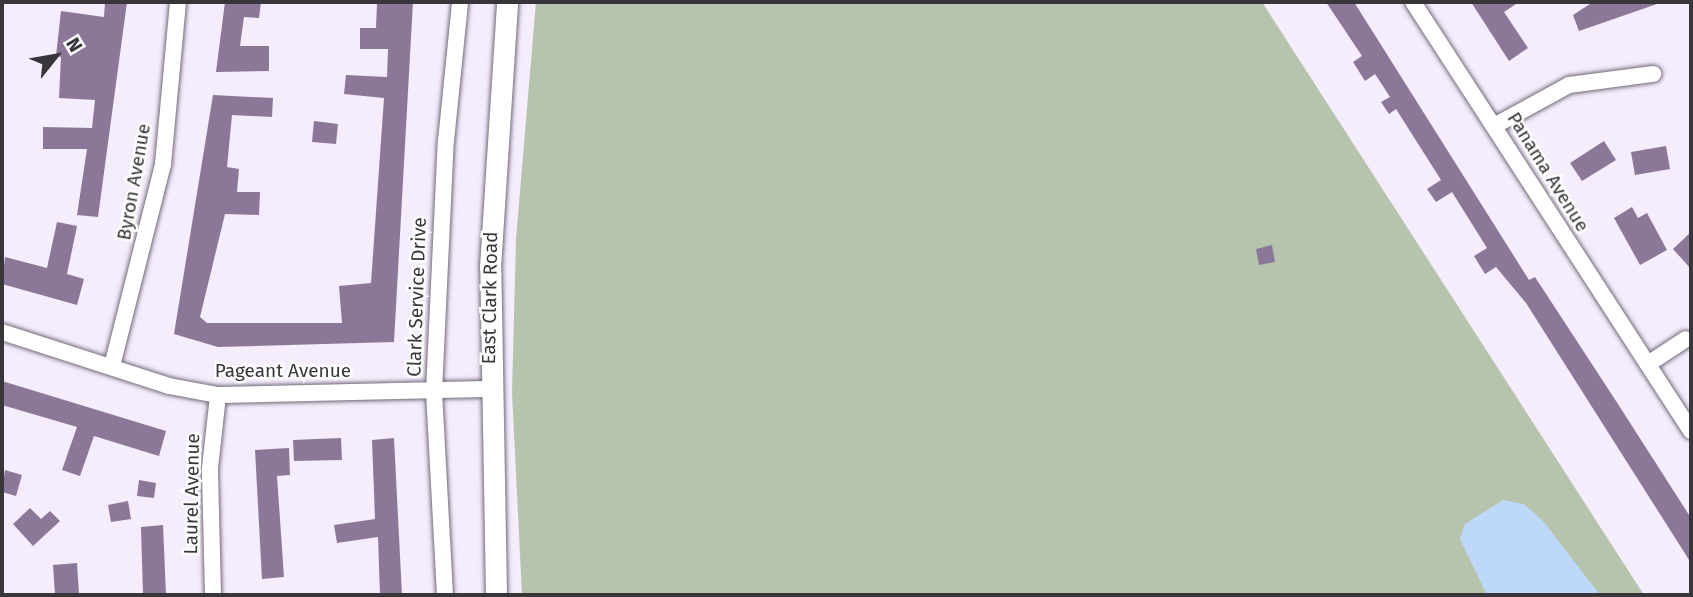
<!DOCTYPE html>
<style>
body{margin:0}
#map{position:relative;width:1693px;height:597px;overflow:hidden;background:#f5ecfc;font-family:"Fira Sans",sans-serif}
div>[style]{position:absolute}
.green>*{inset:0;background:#b6c4ad}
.water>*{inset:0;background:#bdd8f8}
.building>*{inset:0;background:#8b7899}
.roads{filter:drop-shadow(0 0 2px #726a78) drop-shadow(0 0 2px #726a78)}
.minor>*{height:16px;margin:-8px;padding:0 8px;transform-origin:8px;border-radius:8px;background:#fff}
.secondary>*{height:21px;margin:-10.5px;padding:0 10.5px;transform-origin:10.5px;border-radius:10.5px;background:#fff}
span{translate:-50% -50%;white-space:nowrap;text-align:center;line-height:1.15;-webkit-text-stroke:5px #fdfdfd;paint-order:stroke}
.street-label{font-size:19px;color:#38353b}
.frame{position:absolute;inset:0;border:4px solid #38353b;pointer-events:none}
.north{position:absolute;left:21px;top:21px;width:70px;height:70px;-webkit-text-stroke:5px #fdfdfd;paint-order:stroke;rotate:59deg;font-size:19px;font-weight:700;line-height:28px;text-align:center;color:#38353b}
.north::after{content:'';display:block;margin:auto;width:24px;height:32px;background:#38353b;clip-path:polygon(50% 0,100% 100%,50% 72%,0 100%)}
</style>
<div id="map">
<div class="green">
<i style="clip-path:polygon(536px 2px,1262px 2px,1644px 595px,522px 595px,512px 393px,516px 239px)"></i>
</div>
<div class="water">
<i style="clip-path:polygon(1503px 500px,1524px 504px,1543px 521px,1600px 595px,1487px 595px,1460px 539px,1465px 524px)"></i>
</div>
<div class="building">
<i style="clip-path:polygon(105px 2px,127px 2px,98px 217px,77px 215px,87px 149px,43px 149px,43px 127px,92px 128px,95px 100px,59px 98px,61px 57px,56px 56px,61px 11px,104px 17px)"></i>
<i style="clip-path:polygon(225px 2px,261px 2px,259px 18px,244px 17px,240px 46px,269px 46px,269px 71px,216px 72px)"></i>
<i style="clip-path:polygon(413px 2px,394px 342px,218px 347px,174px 334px,213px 95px,273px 98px,272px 117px,232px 115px,227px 167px,239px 169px,237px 192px,260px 192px,259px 215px,225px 214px,200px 317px,207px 323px,342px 323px,339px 286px,371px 283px,384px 98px,344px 94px,346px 75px,387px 77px,388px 49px,360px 49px,360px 28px,376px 28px,377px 3px)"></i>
<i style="clip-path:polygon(1326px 2px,1354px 2px,1529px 280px,1535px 277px,1616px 401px,1691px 518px,1691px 563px,1526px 303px,1496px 267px,1485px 274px,1474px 256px,1487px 248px,1452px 192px,1436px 202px,1427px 189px,1441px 180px,1396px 109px,1389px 114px,1381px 102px,1390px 97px,1375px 74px,1365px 81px,1353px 62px,1362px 56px)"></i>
<i style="clip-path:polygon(1471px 2px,1519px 2px,1504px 12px,1528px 48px,1509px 61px)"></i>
<i style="clip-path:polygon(1593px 2px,1656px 2px,1657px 4px,1579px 31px,1573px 15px)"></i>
<i style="clip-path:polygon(314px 121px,338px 124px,336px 144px,312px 142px)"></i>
<i style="clip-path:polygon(1604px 141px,1616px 160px,1582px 181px,1570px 163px)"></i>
<i style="clip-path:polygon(1666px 146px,1670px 169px,1635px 175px,1631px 152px)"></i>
<i style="clip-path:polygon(1632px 207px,1638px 218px,1647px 213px,1667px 250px,1640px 265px,1614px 218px)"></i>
<i style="clip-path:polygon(57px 222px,77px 226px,67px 274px,84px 279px,77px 305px,2px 284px,5px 257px,47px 268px)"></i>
<i style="clip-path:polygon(1691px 232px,1691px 269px,1673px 249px)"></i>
<i style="clip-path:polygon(1272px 245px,1275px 262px,1259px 265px,1256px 249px)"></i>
<i style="clip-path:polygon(2px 381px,166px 431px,159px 456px,94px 436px,80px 476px,62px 470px,77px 427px,2px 405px)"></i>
<i style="clip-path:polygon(341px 438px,342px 460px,294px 461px,293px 440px)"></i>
<i style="clip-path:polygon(394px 438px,402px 595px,380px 595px,378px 537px,337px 543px,334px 525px,375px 519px,372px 440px)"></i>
<i style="clip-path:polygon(289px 448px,290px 475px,277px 476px,284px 577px,262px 579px,255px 450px)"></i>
<i style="clip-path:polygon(5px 470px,22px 475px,16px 496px,2px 492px)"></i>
<i style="clip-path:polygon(139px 480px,156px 483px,154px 498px,137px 496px)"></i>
<i style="clip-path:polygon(128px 501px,131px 519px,111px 522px,108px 505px)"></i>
<i style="clip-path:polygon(30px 508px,41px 519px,50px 511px,60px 521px,33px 546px,13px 524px)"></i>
<i style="clip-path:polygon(163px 525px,166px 595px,143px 595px,141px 527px)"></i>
<i style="clip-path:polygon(77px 563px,79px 594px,55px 595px,53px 565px)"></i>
</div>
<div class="roads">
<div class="minor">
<i style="left:1413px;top:2px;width:511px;rotate:57.06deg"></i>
<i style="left:1494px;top:126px;width:85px;rotate:-28.7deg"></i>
<i style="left:1569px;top:85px;width:85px;rotate:-7.5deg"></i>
<i style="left:2px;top:332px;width:176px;rotate:17.9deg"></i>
<i style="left:169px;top:386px;width:50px;rotate:10.4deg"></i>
<i style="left:218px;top:395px;width:270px;rotate:-1.3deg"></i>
<i style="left:1648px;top:364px;width:45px;rotate:-33.3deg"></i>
<i style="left:112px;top:366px;width:208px;rotate:-75.8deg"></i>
<i style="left:163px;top:164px;width:163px;rotate:-84.7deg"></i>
<i style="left:213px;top:595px;width:127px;rotate:-91.4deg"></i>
<i style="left:210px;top:468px;width:73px;rotate:-83.7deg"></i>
<i style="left:445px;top:595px;width:204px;rotate:-93.1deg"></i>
<i style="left:434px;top:391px;width:250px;rotate:-87.3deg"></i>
<i style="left:446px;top:141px;width:140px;rotate:-84.2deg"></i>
</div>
<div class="secondary">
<i style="left:496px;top:595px;width:328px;rotate:-91deg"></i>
<i style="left:490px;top:267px;width:266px;rotate:-86.3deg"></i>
</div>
</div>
<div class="street-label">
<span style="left:1548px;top:172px;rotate:58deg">Panama Avenue</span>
<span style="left:134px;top:182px;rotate:-80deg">Byron Avenue</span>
<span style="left:417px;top:297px;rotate:-88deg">Clark Service Drive</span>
<span style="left:490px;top:298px;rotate:-89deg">East Clark Road</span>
<span style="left:283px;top:371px">Pageant Avenue</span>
<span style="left:192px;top:494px;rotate:-89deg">Laurel Avenue</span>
</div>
<div class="frame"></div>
<div class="north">N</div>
</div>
